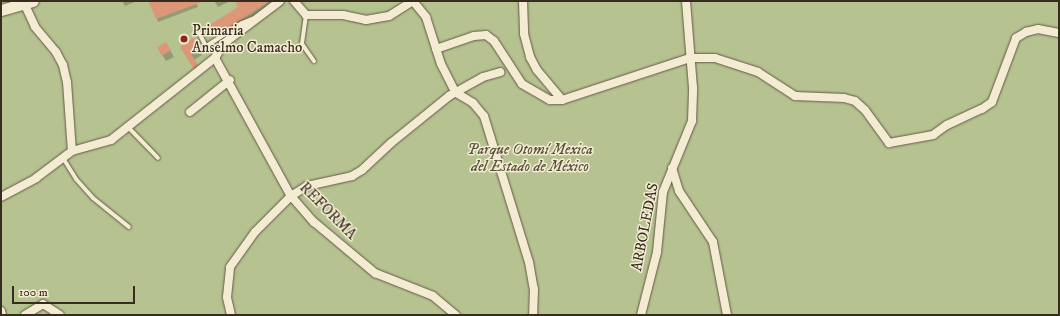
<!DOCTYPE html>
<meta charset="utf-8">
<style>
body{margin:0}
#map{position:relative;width:1060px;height:316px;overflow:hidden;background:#ece1bb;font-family:"IM FELL DW Pica",serif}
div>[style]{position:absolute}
.green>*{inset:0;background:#b6c391}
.shadow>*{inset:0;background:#0003}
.building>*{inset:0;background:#dc9678}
.roads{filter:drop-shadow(0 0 1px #655945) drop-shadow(0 0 1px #655945)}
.service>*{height:4px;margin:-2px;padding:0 2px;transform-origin:2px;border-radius:2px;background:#f3ecd3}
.minor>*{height:8px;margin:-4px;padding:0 4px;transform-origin:4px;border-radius:4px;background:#f3ecd3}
.secondary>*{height:11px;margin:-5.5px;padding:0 5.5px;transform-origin:5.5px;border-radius:5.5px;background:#f3ecd3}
.dots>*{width:11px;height:11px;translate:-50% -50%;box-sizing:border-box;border:2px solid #f3ecd3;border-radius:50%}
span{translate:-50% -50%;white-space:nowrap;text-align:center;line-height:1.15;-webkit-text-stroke:3px #f3ecd3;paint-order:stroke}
.poi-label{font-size:15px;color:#382c1e}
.left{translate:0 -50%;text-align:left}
.park-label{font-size:15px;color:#58523b;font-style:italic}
.street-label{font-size:15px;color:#382c1e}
.frame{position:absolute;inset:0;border:2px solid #382c1e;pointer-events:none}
.scale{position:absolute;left:12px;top:286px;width:123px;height:18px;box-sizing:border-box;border:2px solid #382c1e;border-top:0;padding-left:5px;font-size:12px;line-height:14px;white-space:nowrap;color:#382c1e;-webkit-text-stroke:3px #f3ecd3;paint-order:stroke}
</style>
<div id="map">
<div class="green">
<i style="clip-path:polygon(1px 1px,1059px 1px,1059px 315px,1px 315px)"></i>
</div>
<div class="shadow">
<i style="clip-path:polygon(122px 1px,137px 1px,125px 6px)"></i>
<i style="clip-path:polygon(150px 1px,196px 1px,198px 7px,158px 22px)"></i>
<i style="clip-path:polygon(214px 1px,230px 1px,218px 7px)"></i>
<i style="clip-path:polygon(236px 1px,287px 1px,221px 44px,210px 26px,240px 7px)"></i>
<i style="clip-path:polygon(166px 43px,174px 57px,166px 61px,158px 48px)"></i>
<i style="clip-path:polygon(181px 47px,199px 49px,202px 55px,194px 60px,200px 70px,197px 73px)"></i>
</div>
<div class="building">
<i style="clip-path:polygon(148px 1px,202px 1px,202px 2px,156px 19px)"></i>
<i style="clip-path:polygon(235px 1px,270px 1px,215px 36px,208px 26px,238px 7px)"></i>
<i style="clip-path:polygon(193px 38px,200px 49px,191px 54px,198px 65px,193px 68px,180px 47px)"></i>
<i style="clip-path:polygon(166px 42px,171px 50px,162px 56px,157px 47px)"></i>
</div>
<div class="roads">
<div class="service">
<i style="left:306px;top:15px;width:29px;rotate:98deg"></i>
<i style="left:302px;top:44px;width:21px;rotate:55deg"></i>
<i style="left:199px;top:33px;width:15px;rotate:62deg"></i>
<i style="left:206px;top:46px;width:2px;rotate:-27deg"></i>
<i style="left:208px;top:45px;width:40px;rotate:-32.9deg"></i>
<i style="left:242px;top:23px;width:11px;rotate:-22deg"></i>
<i style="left:128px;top:127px;width:43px;rotate:45.9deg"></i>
<i style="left:63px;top:158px;width:25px;rotate:58deg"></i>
<i style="left:76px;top:179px;width:25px;rotate:48deg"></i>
<i style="left:93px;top:198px;width:46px;rotate:38.9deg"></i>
</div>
<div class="minor">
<i style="left:294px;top:1px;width:18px;rotate:49deg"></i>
<i style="left:306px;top:15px;width:37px"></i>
<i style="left:343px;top:15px;width:24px;rotate:12deg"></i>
<i style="left:366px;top:20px;width:23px;rotate:-10deg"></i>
<i style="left:389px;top:16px;width:28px;rotate:-32deg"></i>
<i style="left:413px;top:1px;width:21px;rotate:51deg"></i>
<i style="left:426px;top:17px;width:49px;rotate:72.3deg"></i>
<i style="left:441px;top:64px;width:31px;rotate:63deg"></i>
<i style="left:455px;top:92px;width:21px;rotate:31deg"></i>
<i style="left:473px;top:103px;width:17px;rotate:50deg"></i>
<i style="left:484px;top:116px;width:153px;rotate:72.9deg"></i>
<i style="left:529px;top:262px;width:27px;rotate:80deg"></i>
<i style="left:534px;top:289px;width:26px;rotate:92deg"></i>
<i style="left:523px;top:1px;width:33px;rotate:88deg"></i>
<i style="left:524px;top:34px;width:24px;rotate:75deg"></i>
<i style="left:530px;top:57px;width:15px;rotate:62deg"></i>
<i style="left:537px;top:70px;width:39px;rotate:50deg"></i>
<i style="left:24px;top:3px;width:26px;rotate:65deg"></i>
<i style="left:35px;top:27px;width:33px;rotate:50deg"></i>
<i style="left:56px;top:52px;width:15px;rotate:62deg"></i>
<i style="left:63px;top:65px;width:17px;rotate:77deg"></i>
<i style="left:67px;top:82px;width:69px;rotate:85.9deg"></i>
<i style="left:436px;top:49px;width:40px;rotate:-18.9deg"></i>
<i style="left:474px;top:36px;width:12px;rotate:-5deg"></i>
<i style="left:486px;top:35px;width:10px;rotate:37deg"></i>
<i style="left:494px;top:41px;width:51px;rotate:56.9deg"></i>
<i style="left:522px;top:84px;width:32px;rotate:30deg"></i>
<i style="left:550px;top:100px;width:12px"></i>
<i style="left:562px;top:100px;width:135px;rotate:-18.2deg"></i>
<i style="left:690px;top:58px;width:25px"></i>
<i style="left:715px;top:58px;width:45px;rotate:18deg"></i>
<i style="left:758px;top:72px;width:44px;rotate:33deg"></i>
<i style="left:795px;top:96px;width:49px;rotate:2.3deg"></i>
<i style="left:844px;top:98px;width:11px;rotate:15deg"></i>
<i style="left:855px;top:101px;width:13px;rotate:42deg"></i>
<i style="left:865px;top:110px;width:41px;rotate:54deg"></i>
<i style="left:889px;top:143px;width:45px;rotate:-10.3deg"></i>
<i style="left:933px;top:135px;width:17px;rotate:-36deg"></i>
<i style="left:947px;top:125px;width:38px;rotate:-25deg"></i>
<i style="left:982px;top:109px;width:12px;rotate:-35deg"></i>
<i style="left:992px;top:102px;width:68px;rotate:-69.4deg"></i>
<i style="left:1016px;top:38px;width:12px;rotate:-31deg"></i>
<i style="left:1026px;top:32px;width:12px;rotate:-14deg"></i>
<i style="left:1038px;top:29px;width:21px;rotate:11deg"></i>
<i style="left:215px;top:58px;width:158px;rotate:61.2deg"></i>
<i style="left:291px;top:196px;width:35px;rotate:49deg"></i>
<i style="left:314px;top:222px;width:80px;rotate:39.9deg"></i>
<i style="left:375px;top:273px;width:62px;rotate:21.6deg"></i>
<i style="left:433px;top:296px;width:30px;rotate:40deg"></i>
<i style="left:190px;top:112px;width:51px;rotate:-38.7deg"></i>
<i style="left:672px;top:168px;width:24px;rotate:73deg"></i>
<i style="left:679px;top:191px;width:61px;rotate:56.3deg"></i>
<i style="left:713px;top:242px;width:74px;rotate:79.1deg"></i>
<i style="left:1px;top:197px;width:40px;rotate:-28deg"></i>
<i style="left:36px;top:178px;width:45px;rotate:-36.9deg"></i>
<i style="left:72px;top:151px;width:41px;rotate:-15.8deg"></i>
<i style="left:111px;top:140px;width:132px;rotate:-38.3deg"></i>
<i style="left:215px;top:58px;width:16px;rotate:-60deg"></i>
<i style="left:223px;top:44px;width:71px;rotate:-37deg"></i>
<i style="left:1px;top:311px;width:4px;rotate:76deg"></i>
<i style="left:25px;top:315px;width:21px;rotate:-31deg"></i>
<i style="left:43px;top:304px;width:20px;rotate:33deg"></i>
<i style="left:231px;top:315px;width:18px;rotate:-103deg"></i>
<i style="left:227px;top:297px;width:30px;rotate:-84deg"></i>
<i style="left:230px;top:267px;width:43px;rotate:-54.5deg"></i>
<i style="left:255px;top:232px;width:51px;rotate:-45deg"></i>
<i style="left:291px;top:196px;width:19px;rotate:-32deg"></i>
<i style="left:307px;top:186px;width:46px;rotate:-12.5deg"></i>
<i style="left:352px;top:176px;width:12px;rotate:-31deg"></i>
<i style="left:362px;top:170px;width:40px;rotate:-43deg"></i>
<i style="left:391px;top:143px;width:75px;rotate:-39deg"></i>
<i style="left:449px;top:96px;width:39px;rotate:-29deg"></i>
<i style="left:483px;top:77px;width:18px;rotate:-16deg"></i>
<i style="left:641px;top:315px;width:65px;rotate:-75.7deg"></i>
<i style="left:657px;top:252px;width:60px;rotate:-84.3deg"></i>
<i style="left:663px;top:192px;width:77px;rotate:-67.8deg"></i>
<i style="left:692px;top:121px;width:33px;rotate:-88deg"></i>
<i style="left:693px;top:88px;width:87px;rotate:-94.6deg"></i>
</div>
<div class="secondary">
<i style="left:1px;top:10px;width:33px;rotate:-16deg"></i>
</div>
</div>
<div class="dots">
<i style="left:184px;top:39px;background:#8f2418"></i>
</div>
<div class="poi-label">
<span class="left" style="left:192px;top:39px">Primaria<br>Anselmo Camacho</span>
</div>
<div class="park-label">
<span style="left:530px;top:158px">Parque Otomí Mexica<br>del Estado de México</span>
</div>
<div class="street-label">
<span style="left:328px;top:211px;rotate:45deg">REFORMA</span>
<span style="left:645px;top:227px;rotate:-79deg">ARBOLEDAS</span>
</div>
<div class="frame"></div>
<div class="scale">100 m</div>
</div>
